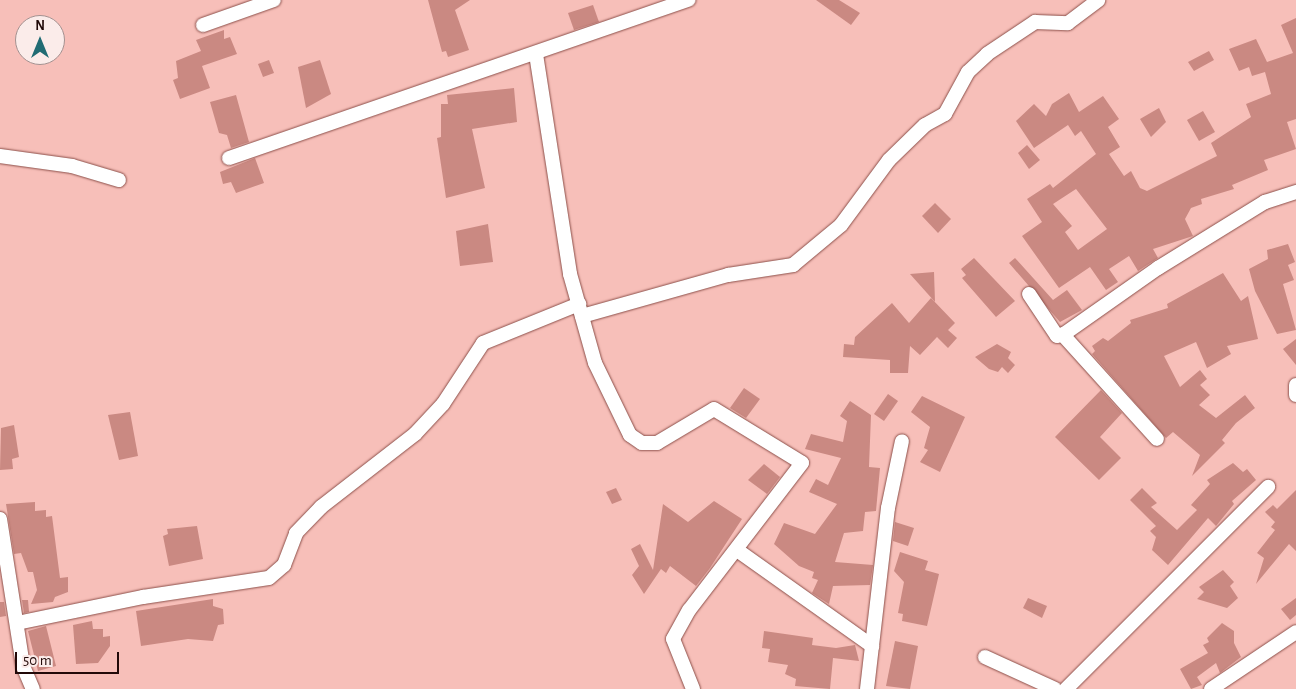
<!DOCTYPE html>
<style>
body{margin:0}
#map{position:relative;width:1296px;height:689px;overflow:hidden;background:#f7bfb9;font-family:"Alegreya Sans",sans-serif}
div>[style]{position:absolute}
.building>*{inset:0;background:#ca8982}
.roads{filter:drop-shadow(0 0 1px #8c504a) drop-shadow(0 0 1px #8c504a)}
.minor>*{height:14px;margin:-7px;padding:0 7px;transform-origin:7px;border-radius:7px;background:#fff}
span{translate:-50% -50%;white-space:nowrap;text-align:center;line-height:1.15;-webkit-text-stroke:4.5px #fbecea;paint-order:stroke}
.north{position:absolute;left:15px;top:15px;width:50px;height:50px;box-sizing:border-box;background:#fbecea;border:1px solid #a49190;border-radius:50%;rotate:0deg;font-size:14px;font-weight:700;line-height:20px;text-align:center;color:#210908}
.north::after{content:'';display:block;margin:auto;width:18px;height:22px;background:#216c74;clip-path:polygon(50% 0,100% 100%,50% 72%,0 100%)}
.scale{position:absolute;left:15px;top:652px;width:104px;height:22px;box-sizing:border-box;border:2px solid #210908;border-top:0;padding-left:6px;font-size:15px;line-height:18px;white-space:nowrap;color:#210908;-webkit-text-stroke:4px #fbecea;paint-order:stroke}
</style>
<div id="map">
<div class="building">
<i style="clip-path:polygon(428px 0,470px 0,455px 10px,469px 50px,448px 57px,446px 51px,442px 52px)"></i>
<i style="clip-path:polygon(816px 0,839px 0,860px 13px,851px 25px)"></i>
<i style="clip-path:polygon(593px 5px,599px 22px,574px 30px,568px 13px)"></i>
<i style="clip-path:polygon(evenodd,1296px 18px,1296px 119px,1287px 122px,1296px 149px,1264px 160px,1268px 170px,1232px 185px,1234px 189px,1201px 199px,1202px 204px,1191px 208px,1185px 219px,1193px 236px,1153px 249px,1158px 258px,1138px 271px,1129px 256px,1109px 269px,1118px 282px,1106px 290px,1090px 267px,1059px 288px,1022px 236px,1042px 222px,1027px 199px,1050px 184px,1053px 188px,1096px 154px,1081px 131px,1075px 136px,1068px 125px,1034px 148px,1016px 121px,1034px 104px,1046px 116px,1052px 104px,1069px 93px,1079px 112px,1103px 96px,1119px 119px,1108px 127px,1120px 147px,1109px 154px,1124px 176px,1131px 171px,1140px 188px,1147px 191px,1217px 156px,1211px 143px,1251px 117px,1246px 104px,1271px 94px,1265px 72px,1252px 76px,1249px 67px,1239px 71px,1229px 49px,1256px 39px,1267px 62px,1293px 53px,1281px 25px,1296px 18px,1076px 189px,1107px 229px,1078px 250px,1065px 232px,1072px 226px,1053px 204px,1076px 189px)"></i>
<i style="clip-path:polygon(224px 30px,224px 39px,230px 37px,237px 54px,202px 66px,210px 88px,180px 99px,173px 80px,178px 78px,176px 61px,201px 51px,196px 40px)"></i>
<i style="clip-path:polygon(1209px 51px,1214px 60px,1194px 71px,1188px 62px)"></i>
<i style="clip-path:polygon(269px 60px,274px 73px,263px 77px,258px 64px)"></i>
<i style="clip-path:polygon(320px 60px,331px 94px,306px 108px,298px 67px)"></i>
<i style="clip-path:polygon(514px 88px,517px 122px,472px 129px,485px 188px,446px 198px,437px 138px,441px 137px,441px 104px,448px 104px,447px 95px)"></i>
<i style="clip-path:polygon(236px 95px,249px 142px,231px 148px,227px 135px,219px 133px,210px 102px)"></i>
<i style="clip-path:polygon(1159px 108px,1166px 122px,1151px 137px,1140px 119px)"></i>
<i style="clip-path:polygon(1203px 111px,1215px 132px,1199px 141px,1187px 120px)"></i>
<i style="clip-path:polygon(1027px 145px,1040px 160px,1029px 169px,1018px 153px)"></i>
<i style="clip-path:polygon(255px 158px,264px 183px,236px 193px,231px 182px,223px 184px,220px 172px)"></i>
<i style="clip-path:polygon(935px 203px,951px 219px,938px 233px,922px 216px)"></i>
<i style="clip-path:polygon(488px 224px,493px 262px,460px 266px,456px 231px)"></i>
<i style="clip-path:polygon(1288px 244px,1295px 262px,1288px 265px,1294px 280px,1283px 284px,1296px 330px,1277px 334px,1255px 291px,1249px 269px,1268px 259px,1267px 250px)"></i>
<i style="clip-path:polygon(974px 258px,1015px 301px,996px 317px,962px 278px,966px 275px,961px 269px)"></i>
<i style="clip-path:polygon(1015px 258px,1053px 300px,1067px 290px,1082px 310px,1060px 322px,1009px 263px)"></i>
<i style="clip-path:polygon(934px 272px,935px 302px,910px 274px)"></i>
<i style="clip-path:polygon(1223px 273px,1241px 301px,1248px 296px,1258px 339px,1227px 346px,1231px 354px,1207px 368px,1196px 342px,1164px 356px,1180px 387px,1200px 370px,1207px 379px,1200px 385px,1210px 395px,1199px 405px,1216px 418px,1245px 395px,1255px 408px,1236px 423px,1222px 440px,1225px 443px,1192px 476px,1200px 455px,1173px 432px,1166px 438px,1092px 354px,1095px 351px,1092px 346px,1103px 338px,1108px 341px,1131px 323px,1130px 320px,1168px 308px,1167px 304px)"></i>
<i style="clip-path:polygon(931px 298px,955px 323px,948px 330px,957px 338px,948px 348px,937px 337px,920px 355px,910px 346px,908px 373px,890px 373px,890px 360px,843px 357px,844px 344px,854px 345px,855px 337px,892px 303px,909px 323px)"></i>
<i style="clip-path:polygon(1296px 339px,1296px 365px,1283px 349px)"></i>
<i style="clip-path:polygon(997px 344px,1011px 352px,1008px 358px,1015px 365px,1008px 373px,1002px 367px,998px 372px,989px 369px,975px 357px)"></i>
<i style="clip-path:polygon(744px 388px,760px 399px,746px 418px,730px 408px)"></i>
<i style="clip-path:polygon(1101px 390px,1122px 413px,1100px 437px,1121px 458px,1099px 480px,1055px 437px)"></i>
<i style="clip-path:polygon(888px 394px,898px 401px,884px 421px,874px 414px)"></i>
<i style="clip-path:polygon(922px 396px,965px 417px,940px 472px,920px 462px,928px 450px,924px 448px,930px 427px,911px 412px)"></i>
<i style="clip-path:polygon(850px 401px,871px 415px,869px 467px,880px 468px,876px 511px,865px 512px,863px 531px,844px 533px,835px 562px,873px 565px,870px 585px,833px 586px,829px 604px,812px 593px,818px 580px,812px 578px,814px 572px,799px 566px,774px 544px,784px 523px,815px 534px,837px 504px,809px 492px,816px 479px,828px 485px,841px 458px,805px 449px,811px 434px,843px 442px,847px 421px,840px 416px)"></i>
<i style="clip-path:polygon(130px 412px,138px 456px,119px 460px,108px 415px)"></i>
<i style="clip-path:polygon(14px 425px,19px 457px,12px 459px,13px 469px,0 470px,1px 428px)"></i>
<i style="clip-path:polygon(1233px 463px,1243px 472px,1247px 469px,1256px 480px,1232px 501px,1234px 504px,1216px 526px,1208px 518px,1168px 565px,1152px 550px,1156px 537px,1150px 531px,1156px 526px,1130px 500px,1142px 488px,1157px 503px,1151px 507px,1177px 530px,1197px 510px,1191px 505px,1210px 484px,1207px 480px)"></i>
<i style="clip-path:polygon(764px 464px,780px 477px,767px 494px,748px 480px)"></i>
<i style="clip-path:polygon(616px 488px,622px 500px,612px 504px,606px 492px)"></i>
<i style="clip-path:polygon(1296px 490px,1296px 551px,1289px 544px,1256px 584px,1264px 558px,1257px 553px,1275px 530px,1271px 527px,1275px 522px,1265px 512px,1273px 505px,1277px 509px)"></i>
<i style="clip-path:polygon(714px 501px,742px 519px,710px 568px,696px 586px,670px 566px,666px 573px,661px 569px,644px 594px,632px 575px,639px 566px,631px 549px,640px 544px,653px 570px,663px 504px,688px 522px)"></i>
<i style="clip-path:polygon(35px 502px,35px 511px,46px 510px,46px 517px,52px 516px,60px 578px,68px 577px,68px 592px,55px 597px,53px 602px,31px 604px,37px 590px,33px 572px,28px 572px,21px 553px,14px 554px,6px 504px)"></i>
<i style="clip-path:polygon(895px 522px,914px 528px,908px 546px,893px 541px)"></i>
<i style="clip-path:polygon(197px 526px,203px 559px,169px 566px,163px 536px,168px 534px,167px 529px)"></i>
<i style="clip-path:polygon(900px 552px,928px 561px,925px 570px,939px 574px,927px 626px,902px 621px,903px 614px,898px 613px,904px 582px,894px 571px)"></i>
<i style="clip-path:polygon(1223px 570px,1234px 582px,1230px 586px,1238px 598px,1227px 608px,1197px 599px,1204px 592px,1199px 587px)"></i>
<i style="clip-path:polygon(1028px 598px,1047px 606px,1042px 618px,1023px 608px)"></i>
<i style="clip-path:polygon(1296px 598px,1296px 615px,1290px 620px,1281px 609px)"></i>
<i style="clip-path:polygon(213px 599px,213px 606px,223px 609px,224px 624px,218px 625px,213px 641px,188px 639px,141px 646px,136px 611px)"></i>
<i style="clip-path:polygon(22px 600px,28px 600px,29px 612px,24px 613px)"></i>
<i style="clip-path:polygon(0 602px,4px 602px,6px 616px,0 617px)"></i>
<i style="clip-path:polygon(92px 621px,93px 629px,103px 629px,103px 637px,110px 636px,110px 646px,98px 663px,76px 664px,73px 625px)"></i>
<i style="clip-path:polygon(1222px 623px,1234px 631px,1234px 643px,1241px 657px,1220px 673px,1216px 663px,1197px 677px,1202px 685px,1191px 689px,1180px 669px,1208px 653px,1203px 645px,1209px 642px,1207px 638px)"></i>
<i style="clip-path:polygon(46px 626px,56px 666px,38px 671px,28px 631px)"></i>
<i style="clip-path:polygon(764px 631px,813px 638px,812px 645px,836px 648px,855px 645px,859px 661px,833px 658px,830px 689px,795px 686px,796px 679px,785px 674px,788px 665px,768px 662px,770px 649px,762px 648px)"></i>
<i style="clip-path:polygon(895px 641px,918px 646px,910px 689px,886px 686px)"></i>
</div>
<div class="roads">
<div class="minor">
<i style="left:203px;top:25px;width:75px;rotate:-19.4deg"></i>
<i style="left:536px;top:54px;width:223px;rotate:81.2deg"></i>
<i style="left:570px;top:274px;width:92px;rotate:74.3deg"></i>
<i style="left:595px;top:363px;width:80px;rotate:64.1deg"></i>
<i style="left:630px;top:435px;width:14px;rotate:34deg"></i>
<i style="left:642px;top:443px;width:15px"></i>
<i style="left:657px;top:443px;width:66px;rotate:-30.8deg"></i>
<i style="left:714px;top:409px;width:103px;rotate:31.5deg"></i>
<i style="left:802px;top:463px;width:185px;rotate:127.5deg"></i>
<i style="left:689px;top:610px;width:33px;rotate:119deg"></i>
<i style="left:673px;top:639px;width:54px;rotate:68.2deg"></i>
<i style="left:0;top:156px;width:73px;rotate:7.9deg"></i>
<i style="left:72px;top:166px;width:49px;rotate:16.6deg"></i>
<i style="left:229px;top:158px;width:486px;rotate:-19deg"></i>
<i style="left:1029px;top:294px;width:50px;rotate:56.3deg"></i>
<i style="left:1057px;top:336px;width:7px;rotate:-16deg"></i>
<i style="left:1064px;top:334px;width:115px;rotate:-35.1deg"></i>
<i style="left:1158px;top:268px;width:126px;rotate:-31.7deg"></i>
<i style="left:1265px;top:202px;width:33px;rotate:-18deg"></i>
<i style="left:582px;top:316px;width:152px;rotate:-15.7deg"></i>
<i style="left:728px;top:275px;width:66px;rotate:-8.7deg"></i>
<i style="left:793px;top:265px;width:62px;rotate:-39.8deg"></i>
<i style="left:841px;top:225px;width:81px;rotate:-53.6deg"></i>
<i style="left:889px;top:160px;width:50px;rotate:-44.2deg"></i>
<i style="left:925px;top:125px;width:23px;rotate:-29deg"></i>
<i style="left:945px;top:114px;width:48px;rotate:-61.3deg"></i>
<i style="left:968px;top:72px;width:26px;rotate:-43deg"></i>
<i style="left:987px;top:54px;width:58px;rotate:-33.7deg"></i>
<i style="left:1035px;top:22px;width:33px;rotate:2deg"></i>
<i style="left:1068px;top:23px;width:38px;rotate:-37deg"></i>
<i style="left:1063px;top:335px;width:140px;rotate:47.9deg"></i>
<i style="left:1296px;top:385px;width:10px;rotate:90deg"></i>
<i style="left:0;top:519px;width:149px;rotate:81.1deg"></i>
<i style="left:23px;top:666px;width:25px;rotate:67deg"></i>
<i style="left:737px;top:550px;width:166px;rotate:35.4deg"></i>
<i style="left:17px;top:623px;width:129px;rotate:-11.7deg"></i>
<i style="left:143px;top:597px;width:127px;rotate:-8.6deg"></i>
<i style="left:269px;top:578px;width:20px;rotate:-41deg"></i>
<i style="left:284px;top:565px;width:34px;rotate:-69deg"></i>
<i style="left:296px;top:533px;width:36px;rotate:-46deg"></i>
<i style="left:321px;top:507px;width:119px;rotate:-37.8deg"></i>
<i style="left:415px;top:434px;width:41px;rotate:-47deg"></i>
<i style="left:443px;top:404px;width:73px;rotate:-56.7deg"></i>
<i style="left:483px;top:343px;width:104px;rotate:-22.1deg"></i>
<i style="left:985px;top:657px;width:77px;rotate:24.6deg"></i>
<i style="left:867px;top:689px;width:182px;rotate:-83.4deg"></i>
<i style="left:888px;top:508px;width:68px;rotate:-78.2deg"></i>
<i style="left:1066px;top:689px;width:286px;rotate:-45deg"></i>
<i style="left:1211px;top:689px;width:102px;rotate:-33.8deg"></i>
</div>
</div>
<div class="north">N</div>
<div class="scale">50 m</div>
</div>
